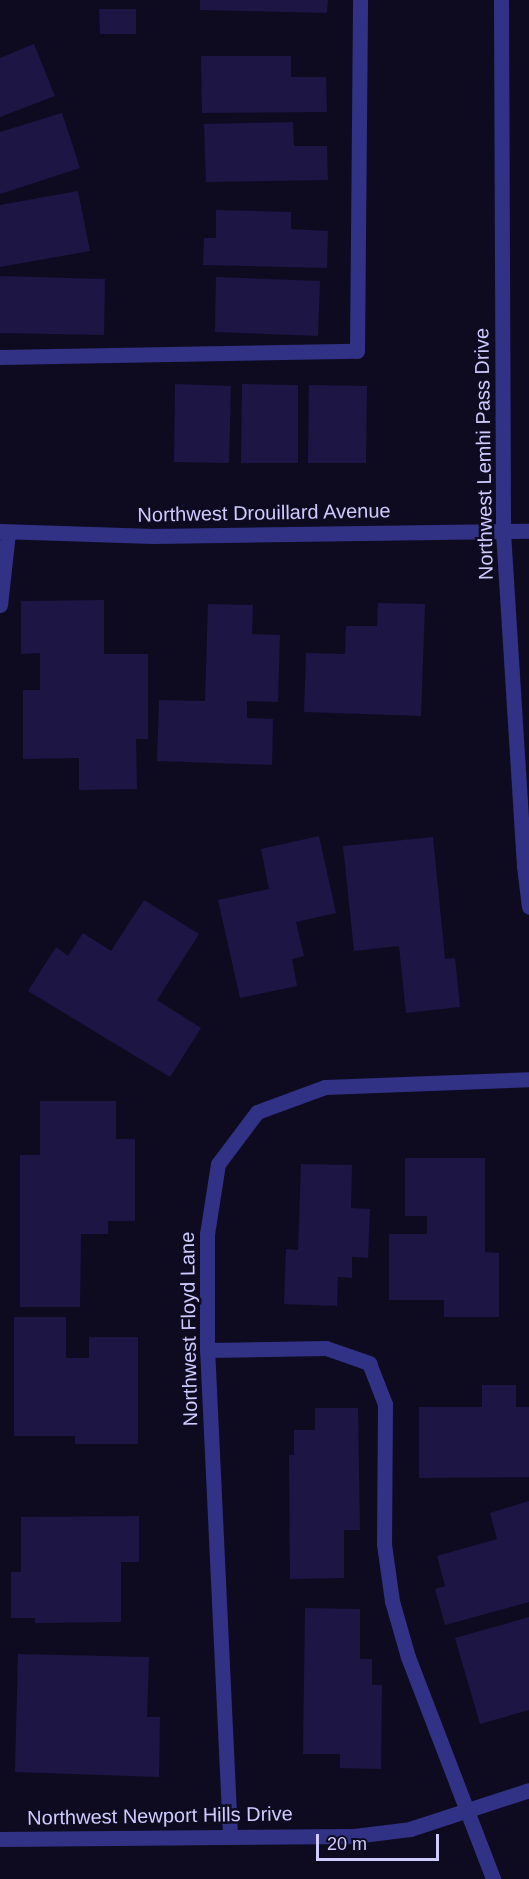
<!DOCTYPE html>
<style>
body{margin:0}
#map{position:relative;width:529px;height:1879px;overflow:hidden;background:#0e0b21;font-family:Arial,sans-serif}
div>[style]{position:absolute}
.building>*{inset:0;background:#1d1544}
.service>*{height:15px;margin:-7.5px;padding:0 7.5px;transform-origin:7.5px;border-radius:7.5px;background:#313285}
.minor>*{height:15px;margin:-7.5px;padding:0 7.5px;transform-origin:7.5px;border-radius:7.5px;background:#313285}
.tertiary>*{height:15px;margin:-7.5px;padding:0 7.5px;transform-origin:7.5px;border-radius:7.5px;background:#313285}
span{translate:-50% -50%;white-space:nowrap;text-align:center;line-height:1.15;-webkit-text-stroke:5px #0e0b21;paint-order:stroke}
.street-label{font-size:20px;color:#cfcbff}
.scale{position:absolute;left:316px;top:1834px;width:123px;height:27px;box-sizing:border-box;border:3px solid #cfcbff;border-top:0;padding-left:8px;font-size:18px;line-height:21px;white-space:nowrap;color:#cfcbff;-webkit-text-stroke:4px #0e0b21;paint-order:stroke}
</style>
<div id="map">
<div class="building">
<i style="clip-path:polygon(200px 0,328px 0,327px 13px,200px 10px)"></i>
<i style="clip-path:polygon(99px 9px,136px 9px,136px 34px,100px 34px)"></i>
<i style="clip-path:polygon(34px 44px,55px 96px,0 117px,0 58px)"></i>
<i style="clip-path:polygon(201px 56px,291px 56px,291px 77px,326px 77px,327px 112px,202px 113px)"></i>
<i style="clip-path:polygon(62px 113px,80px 168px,0 194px,0 132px)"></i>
<i style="clip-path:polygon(293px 122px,294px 146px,327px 146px,328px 180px,206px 182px,204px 124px)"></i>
<i style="clip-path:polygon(78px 191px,90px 251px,0 267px,0 205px)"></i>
<i style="clip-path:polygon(216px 210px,291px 212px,291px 229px,328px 231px,327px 268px,203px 265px,204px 238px,216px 238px)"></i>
<i style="clip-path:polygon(0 276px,105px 279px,104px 335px,0 333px)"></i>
<i style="clip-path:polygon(216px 277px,320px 281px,318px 336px,215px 332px)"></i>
<i style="clip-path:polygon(175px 384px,231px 386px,229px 463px,174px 462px)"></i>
<i style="clip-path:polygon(242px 384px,298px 385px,298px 463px,241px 463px)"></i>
<i style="clip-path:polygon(309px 385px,367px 386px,366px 463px,308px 463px)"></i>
<i style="clip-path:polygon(104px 600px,104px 654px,148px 654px,148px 739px,136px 739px,137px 789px,79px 790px,79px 758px,23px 759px,23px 690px,40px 690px,40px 653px,21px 654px,21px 601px)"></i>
<i style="clip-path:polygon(378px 603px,425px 604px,421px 716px,304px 712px,306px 653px,345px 654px,346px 626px,377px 626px)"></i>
<i style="clip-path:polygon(208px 604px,253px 605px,252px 634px,280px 635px,278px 702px,247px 701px,247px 718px,273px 719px,272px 765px,157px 761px,159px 700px,205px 701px)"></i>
<i style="clip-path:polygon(319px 836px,336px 913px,296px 922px,304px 956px,292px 959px,297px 986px,240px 998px,218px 900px,269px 889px,261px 849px)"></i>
<i style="clip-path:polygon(433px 837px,445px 959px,455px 958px,460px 1007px,406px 1013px,399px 946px,354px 951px,343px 846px)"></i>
<i style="clip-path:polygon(144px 900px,199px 934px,157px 1000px,201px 1028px,170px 1077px,28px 991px,56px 947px,68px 956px,83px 933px,111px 951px)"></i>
<i style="clip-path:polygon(40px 1101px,116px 1101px,116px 1139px,135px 1139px,135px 1221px,108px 1221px,108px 1234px,81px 1234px,80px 1307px,20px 1307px,20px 1155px,40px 1155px)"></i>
<i style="clip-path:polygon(405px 1158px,485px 1158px,485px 1252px,499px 1253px,499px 1317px,444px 1317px,444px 1300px,389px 1300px,389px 1234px,427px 1234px,427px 1216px,405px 1216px)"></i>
<i style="clip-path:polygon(301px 1164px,352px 1165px,351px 1208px,370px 1209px,368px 1258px,352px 1257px,352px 1278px,338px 1277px,337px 1306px,284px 1304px,286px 1249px,298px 1250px)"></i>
<i style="clip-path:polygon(14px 1317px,66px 1317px,66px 1358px,89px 1358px,89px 1337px,138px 1337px,138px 1444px,75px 1444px,75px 1436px,14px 1436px)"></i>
<i style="clip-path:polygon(482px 1385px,516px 1385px,516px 1407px,529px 1407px,529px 1477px,419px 1478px,419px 1407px,482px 1407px)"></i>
<i style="clip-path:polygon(315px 1408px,358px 1408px,360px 1530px,344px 1530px,344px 1578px,290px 1579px,289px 1455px,294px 1455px,294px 1430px,315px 1430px)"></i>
<i style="clip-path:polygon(529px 1501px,529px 1602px,445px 1625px,435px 1589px,445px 1586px,437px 1556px,497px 1539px,490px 1513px)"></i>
<i style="clip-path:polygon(139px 1516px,139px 1562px,121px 1562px,121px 1622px,35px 1623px,35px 1618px,11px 1618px,11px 1572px,21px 1572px,21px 1517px)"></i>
<i style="clip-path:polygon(305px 1608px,360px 1609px,360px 1659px,372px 1659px,372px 1685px,382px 1685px,381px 1769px,340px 1768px,340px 1754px,303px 1754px)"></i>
<i style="clip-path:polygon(529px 1617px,529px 1710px,480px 1724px,455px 1638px)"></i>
<i style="clip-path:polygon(18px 1654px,149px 1657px,147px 1717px,160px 1717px,159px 1777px,15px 1772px)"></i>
</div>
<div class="service">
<i style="left:0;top:357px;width:357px;rotate:-1deg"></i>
<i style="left:357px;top:351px;width:351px;rotate:-89.5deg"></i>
<i style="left:0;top:605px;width:73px;rotate:-83.7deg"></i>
<i style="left:207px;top:1350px;width:119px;rotate:-1deg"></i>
<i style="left:326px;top:1348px;width:46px;rotate:19.2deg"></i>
<i style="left:369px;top:1363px;width:44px;rotate:68.7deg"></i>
<i style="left:385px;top:1404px;width:140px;rotate:90.4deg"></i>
<i style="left:384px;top:1544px;width:58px;rotate:82deg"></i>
<i style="left:392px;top:1601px;width:58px;rotate:74.1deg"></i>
<i style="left:408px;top:1657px;width:238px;rotate:69deg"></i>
</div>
<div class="minor">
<i style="left:0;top:531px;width:153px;rotate:1.9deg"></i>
<i style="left:153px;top:536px;width:376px;rotate:-0.8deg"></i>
<i style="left:230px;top:1835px;width:486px;rotate:-92.7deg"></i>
<i style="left:207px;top:1350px;width:116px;rotate:-90deg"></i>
<i style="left:207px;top:1234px;width:71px;rotate:-81.1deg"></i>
<i style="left:218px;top:1164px;width:65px;rotate:-53.1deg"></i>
<i style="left:257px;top:1112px;width:72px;rotate:-20.2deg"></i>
<i style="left:325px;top:1087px;width:204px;rotate:-2.2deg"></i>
<i style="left:0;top:1839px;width:354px;rotate:-0.5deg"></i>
<i style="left:354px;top:1836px;width:56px;rotate:-7.1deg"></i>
<i style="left:410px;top:1829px;width:125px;rotate:-18.1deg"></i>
</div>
<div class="tertiary">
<i style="left:501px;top:0;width:532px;rotate:89.78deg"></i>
<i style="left:503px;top:532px;width:335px;rotate:86.4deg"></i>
<i style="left:524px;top:866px;width:41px;rotate:83deg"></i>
</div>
<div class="street-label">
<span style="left:484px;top:454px;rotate:-91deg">Northwest Lemhi Pass Drive</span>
<span style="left:264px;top:513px;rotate:-1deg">Northwest Drouillard Avenue</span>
<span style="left:189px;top:1329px;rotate:-91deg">Northwest Floyd Lane</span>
<span style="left:160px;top:1816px;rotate:-1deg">Northwest Newport Hills Drive</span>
</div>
<div class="scale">20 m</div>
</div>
